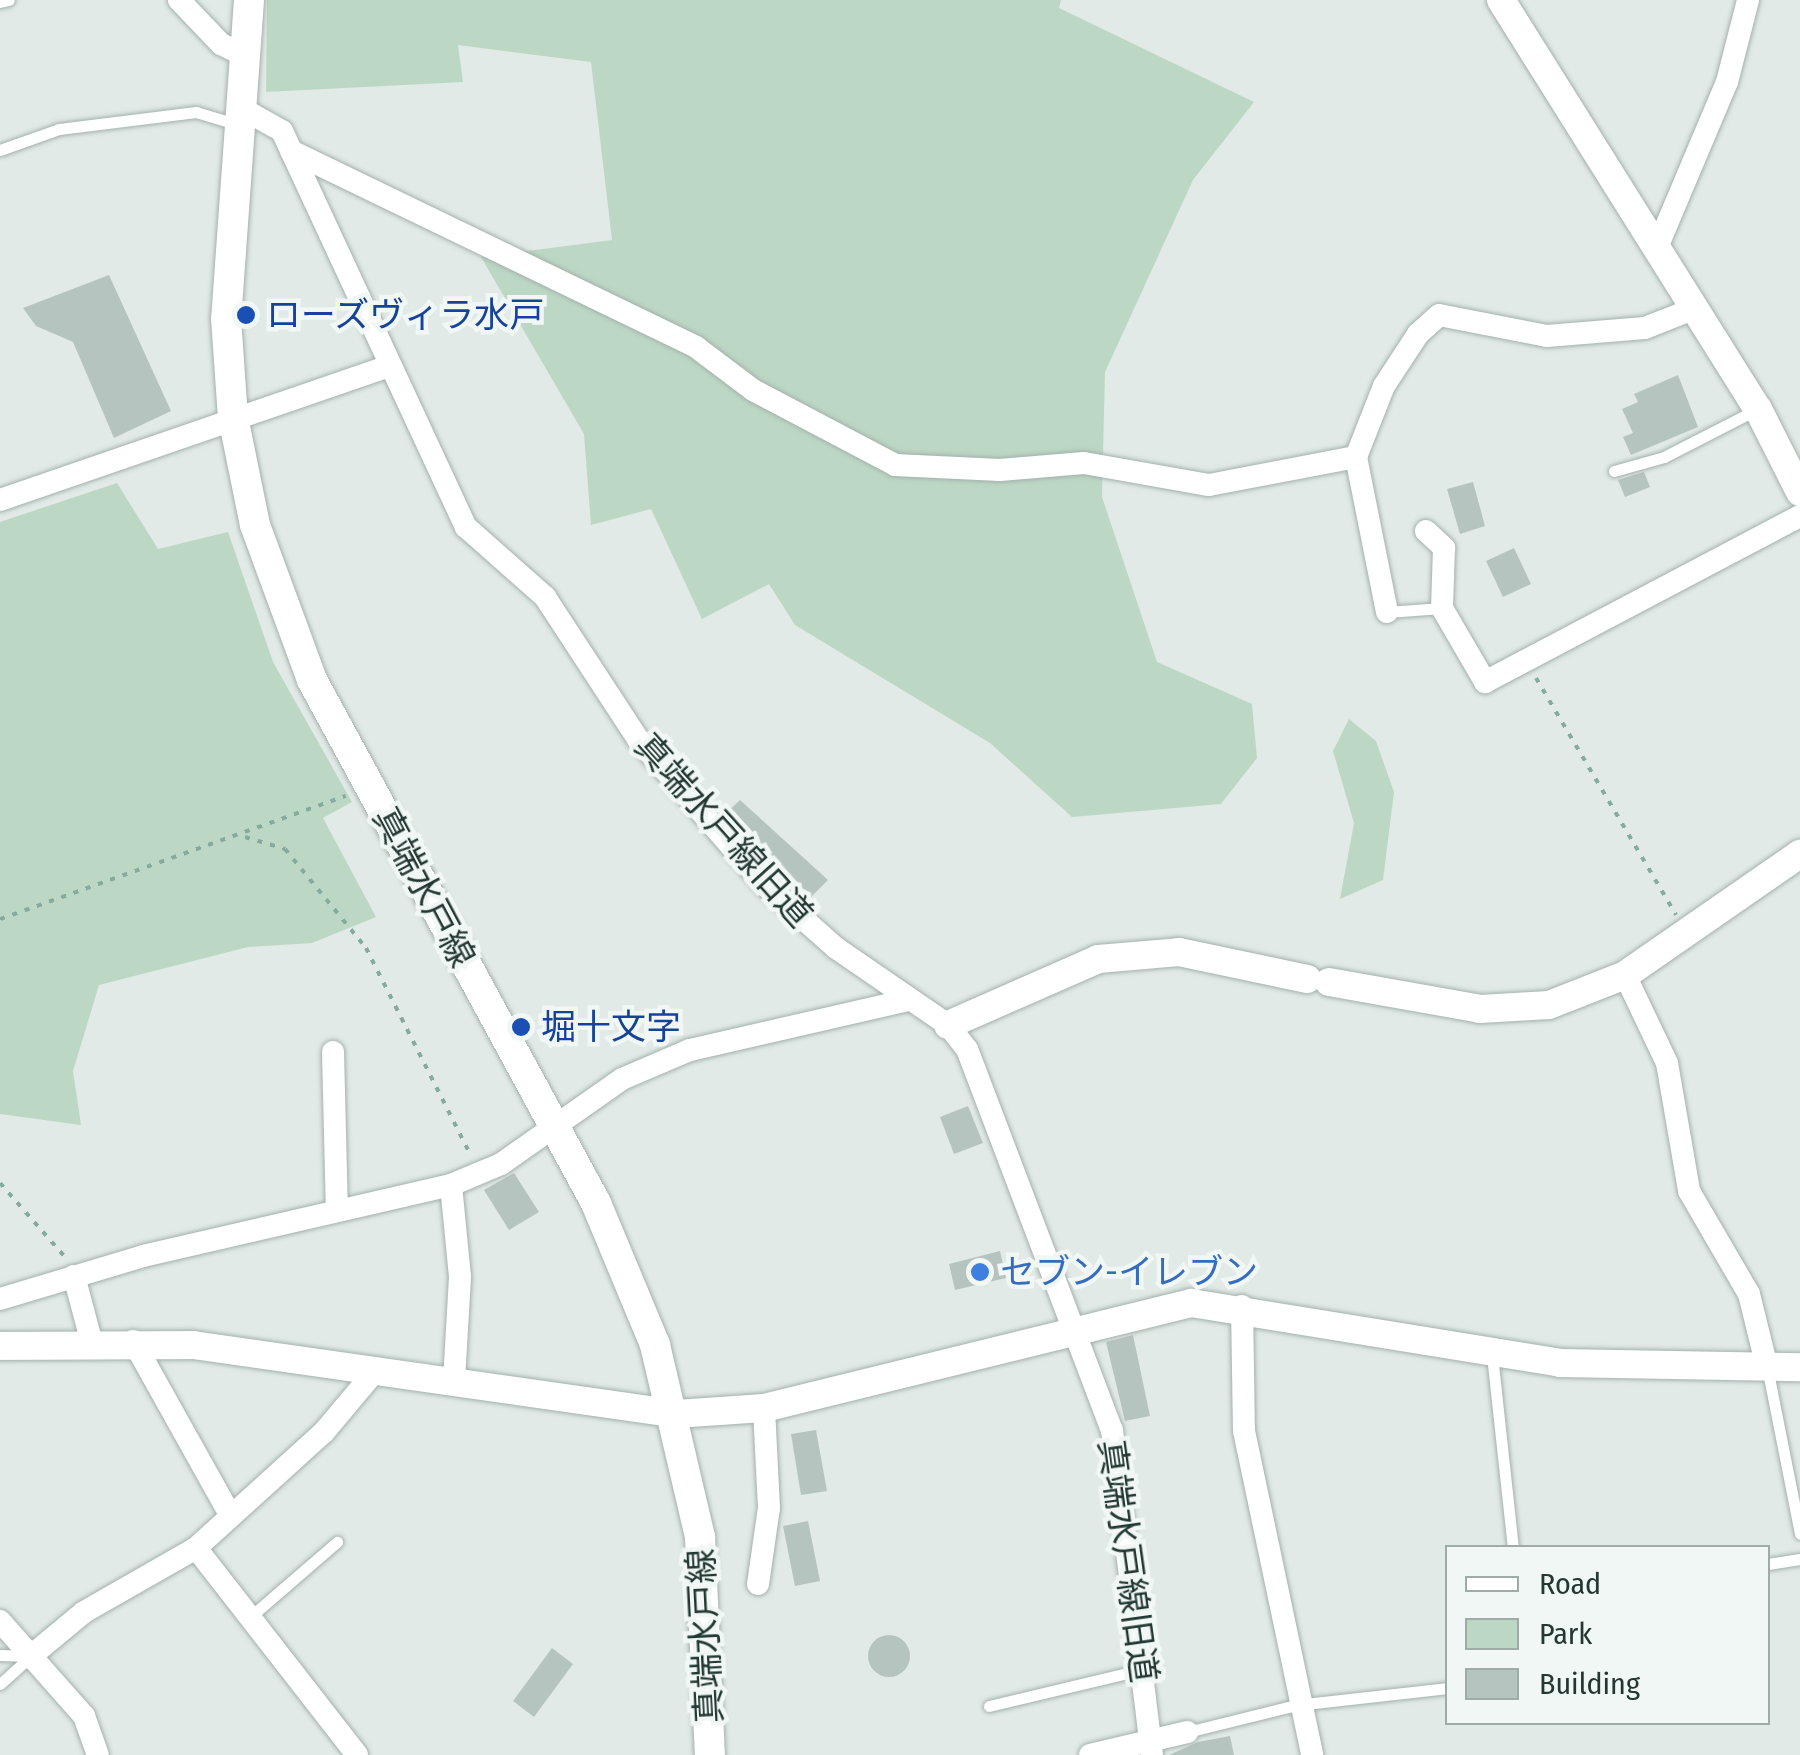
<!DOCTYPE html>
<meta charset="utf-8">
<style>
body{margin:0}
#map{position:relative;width:1800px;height:1755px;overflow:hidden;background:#e1eae6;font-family:"Fira Sans Condensed","Noto Sans JP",sans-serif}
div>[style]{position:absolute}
.green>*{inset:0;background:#bcd8c4}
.building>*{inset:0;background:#b6c4bf}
.round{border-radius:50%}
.path>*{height:4px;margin-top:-2px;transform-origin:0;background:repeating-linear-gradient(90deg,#85aa9e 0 5px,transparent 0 13px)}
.roads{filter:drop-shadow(0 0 2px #a4b1ad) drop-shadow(0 0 2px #a4b1ad)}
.service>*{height:11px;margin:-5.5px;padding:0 5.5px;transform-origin:5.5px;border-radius:5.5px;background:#fff}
.minor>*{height:22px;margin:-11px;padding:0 11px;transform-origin:11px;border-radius:11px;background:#fff}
.tertiary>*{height:28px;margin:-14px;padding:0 14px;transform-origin:14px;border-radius:14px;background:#fff}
.secondary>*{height:30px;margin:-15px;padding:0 15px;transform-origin:15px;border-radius:15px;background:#fff}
.dots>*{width:28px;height:28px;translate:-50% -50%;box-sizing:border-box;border:5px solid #f1f7f4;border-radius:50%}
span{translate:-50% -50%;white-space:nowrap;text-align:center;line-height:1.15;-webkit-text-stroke:9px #f1f7f4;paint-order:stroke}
.transit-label{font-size:35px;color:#164399}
.left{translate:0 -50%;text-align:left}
.street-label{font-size:35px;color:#233833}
.shop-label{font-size:35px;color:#366cbe}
.legend{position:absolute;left:1445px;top:1545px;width:325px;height:180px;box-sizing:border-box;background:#f1f7f4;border:2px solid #9faba7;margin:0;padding:12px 18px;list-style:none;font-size:30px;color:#233833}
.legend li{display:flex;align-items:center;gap:20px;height:50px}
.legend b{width:50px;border:2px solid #9faba7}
</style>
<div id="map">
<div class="green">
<i style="clip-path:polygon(267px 0,1061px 0,1059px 8px,1254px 102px,1193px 180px,1105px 372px,1102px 497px,1157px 662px,1252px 704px,1257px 758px,1221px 804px,1072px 817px,990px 743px,795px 625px,769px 584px,702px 619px,651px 509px,591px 525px,584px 434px,481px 257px,612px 240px,591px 62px,458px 45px,463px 82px,266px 92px)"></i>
<i style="clip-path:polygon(117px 483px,158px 549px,228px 532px,273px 662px,352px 802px,323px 818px,376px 917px,312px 943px,248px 947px,99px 985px,73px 1071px,81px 1125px,0 1114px,0 522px)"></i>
<i style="clip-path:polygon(1349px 719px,1376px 741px,1394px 792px,1383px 880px,1340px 899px,1354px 823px,1333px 751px)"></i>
</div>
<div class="building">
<i style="clip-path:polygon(109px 275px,171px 411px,114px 438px,73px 342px,36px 326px,23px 308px)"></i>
<i style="clip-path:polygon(1678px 375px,1698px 427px,1631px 455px,1623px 437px,1633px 433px,1622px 409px,1638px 402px,1634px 394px)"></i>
<i style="clip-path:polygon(1644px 472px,1650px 487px,1625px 497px,1618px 480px)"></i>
<i style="clip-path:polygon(1473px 482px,1485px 526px,1460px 534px,1447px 489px)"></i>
<i style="clip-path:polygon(1514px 548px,1531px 584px,1503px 597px,1486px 561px)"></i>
<i style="clip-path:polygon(740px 800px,828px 880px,810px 898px,724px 815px)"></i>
<i style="clip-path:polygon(968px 1106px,983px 1143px,954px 1154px,940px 1117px)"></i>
<i style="clip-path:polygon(514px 1173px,539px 1212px,509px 1230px,484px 1190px)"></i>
<i style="clip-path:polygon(1000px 1251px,1006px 1278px,955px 1290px,949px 1264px)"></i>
<i style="clip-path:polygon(1133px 1335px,1150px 1416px,1125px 1421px,1106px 1342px)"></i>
<i style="clip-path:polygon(816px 1430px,827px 1491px,801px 1495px,791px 1434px)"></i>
<i style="clip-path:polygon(808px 1521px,820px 1581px,795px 1586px,783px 1526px)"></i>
<i class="round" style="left:868px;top:1635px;width:42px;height:42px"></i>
<i style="clip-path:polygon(552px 1648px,573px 1664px,534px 1717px,513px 1701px)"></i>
<i style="clip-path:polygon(1230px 1736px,1234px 1755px,1169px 1755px,1198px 1742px)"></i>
</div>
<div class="path">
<i style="left:1536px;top:678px;width:275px;rotate:59.4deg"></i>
<i style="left:245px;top:837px;width:42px;rotate:16.7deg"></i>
<i style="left:285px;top:849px;width:128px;rotate:50.7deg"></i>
<i style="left:366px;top:948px;width:233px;rotate:63.2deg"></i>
<i style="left:0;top:919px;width:367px;rotate:-19.6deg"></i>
<i style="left:0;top:1183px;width:100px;rotate:48.7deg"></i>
</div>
<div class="roads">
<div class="service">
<i style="left:0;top:2px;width:9px;rotate:-13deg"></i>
<i style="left:0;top:150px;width:63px;rotate:-19.6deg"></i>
<i style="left:59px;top:129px;width:138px;rotate:-7.1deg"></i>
<i style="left:196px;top:112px;width:45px;rotate:16.8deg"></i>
<i style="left:1614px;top:471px;width:52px;rotate:-15.6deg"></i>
<i style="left:1664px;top:457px;width:106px;rotate:-27.1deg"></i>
<i style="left:1387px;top:612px;width:55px;rotate:-4.2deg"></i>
<i style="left:1492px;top:1355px;width:194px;rotate:83.8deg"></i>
<i style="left:1767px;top:1367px;width:170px;rotate:78.8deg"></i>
<i style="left:1768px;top:1564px;width:32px;rotate:-9deg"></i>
<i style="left:250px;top:1617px;width:115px;rotate:-40.8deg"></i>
<i style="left:0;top:1655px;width:31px;rotate:2deg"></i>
<i style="left:0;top:1684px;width:42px;rotate:-42.1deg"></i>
<i style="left:989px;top:1706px;width:159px;rotate:-13.4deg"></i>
<i style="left:1187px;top:1732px;width:112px;rotate:-13.9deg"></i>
<i style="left:1296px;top:1705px;width:153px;rotate:-6.4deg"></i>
</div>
<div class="minor">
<i style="left:179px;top:0;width:61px;rotate:46.3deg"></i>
<i style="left:221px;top:44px;width:28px;rotate:26deg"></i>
<i style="left:241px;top:108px;width:47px;rotate:29.3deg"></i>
<i style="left:282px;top:131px;width:437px;rotate:65.1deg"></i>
<i style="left:466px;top:527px;width:106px;rotate:41.5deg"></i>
<i style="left:545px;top:597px;width:170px;rotate:56.8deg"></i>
<i style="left:638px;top:739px;width:194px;rotate:49deg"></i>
<i style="left:765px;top:885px;width:95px;rotate:41.6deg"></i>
<i style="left:836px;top:948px;width:136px;rotate:34.5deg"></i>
<i style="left:948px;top:1025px;width:31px;rotate:52deg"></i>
<i style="left:967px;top:1049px;width:408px;rotate:69.2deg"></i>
<i style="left:1112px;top:1430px;width:327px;rotate:83deg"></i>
<i style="left:291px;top:151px;width:450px;rotate:25.8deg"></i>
<i style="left:696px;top:347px;width:71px;rotate:37deg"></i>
<i style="left:753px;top:390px;width:161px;rotate:27.8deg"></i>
<i style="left:895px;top:465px;width:105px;rotate:2.7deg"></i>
<i style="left:1000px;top:470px;width:84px;rotate:-4.8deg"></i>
<i style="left:1084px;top:463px;width:127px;rotate:10deg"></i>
<i style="left:1209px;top:485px;width:150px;rotate:-10.8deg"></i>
<i style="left:1656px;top:250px;width:182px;rotate:-67.1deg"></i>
<i style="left:1727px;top:82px;width:85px;rotate:-75.6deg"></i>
<i style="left:0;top:500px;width:408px;rotate:-19deg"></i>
<i style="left:1426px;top:531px;width:25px;rotate:43deg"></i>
<i style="left:1444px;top:548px;width:60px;rotate:91.9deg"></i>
<i style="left:1442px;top:608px;width:86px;rotate:59.8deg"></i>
<i style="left:1485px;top:682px;width:356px;rotate:-27.8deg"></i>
<i style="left:1387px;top:612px;width:158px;rotate:-101.3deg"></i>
<i style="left:1356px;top:457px;width:76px;rotate:-68.5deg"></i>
<i style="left:1384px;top:386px;width:62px;rotate:-56.8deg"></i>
<i style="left:1418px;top:334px;width:28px;rotate:-42deg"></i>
<i style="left:1439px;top:315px;width:110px;rotate:11deg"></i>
<i style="left:1547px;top:336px;width:98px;rotate:-4.7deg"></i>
<i style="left:1645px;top:328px;width:52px;rotate:-21.6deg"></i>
<i style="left:1625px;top:975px;width:98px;rotate:64.5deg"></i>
<i style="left:1667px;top:1063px;width:130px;rotate:80.2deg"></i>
<i style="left:1689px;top:1191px;width:119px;rotate:59.8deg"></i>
<i style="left:1749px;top:1294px;width:71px;rotate:76.2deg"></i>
<i style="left:333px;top:1052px;width:159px;rotate:88.6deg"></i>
<i style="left:451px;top:1185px;width:92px;rotate:84.4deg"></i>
<i style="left:460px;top:1277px;width:105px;rotate:93.3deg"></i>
<i style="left:74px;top:1276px;width:66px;rotate:75.1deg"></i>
<i style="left:0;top:1299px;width:149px;rotate:-16.7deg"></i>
<i style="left:143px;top:1256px;width:316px;rotate:-13deg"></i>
<i style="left:451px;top:1185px;width:54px;rotate:-22.8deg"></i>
<i style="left:501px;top:1164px;width:148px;rotate:-35.1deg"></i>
<i style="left:622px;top:1079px;width:74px;rotate:-23.1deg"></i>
<i style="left:690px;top:1050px;width:225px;rotate:-12.9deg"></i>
<i style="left:1242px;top:1306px;width:125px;rotate:89.1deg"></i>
<i style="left:1244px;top:1431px;width:331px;rotate:78.1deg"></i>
<i style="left:133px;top:1341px;width:197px;rotate:60.8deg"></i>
<i style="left:196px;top:1548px;width:262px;rotate:52.1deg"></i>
<i style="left:758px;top:1584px;width:77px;rotate:-81.8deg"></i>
<i style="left:769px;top:1508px;width:100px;rotate:-92.9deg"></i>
<i style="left:0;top:1621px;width:127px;rotate:48.5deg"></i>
<i style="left:84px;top:1716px;width:41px;rotate:70.3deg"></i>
<i style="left:31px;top:1656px;width:69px;rotate:-39.7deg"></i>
<i style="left:84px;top:1612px;width:129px;rotate:-29.7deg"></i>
<i style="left:196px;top:1548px;width:173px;rotate:-42.2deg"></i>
<i style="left:324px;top:1432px;width:81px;rotate:-50deg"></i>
<i style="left:1090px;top:1755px;width:100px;rotate:-13.3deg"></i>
</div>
<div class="tertiary">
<i style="left:1501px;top:0;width:483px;rotate:57.9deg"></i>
<i style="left:1758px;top:409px;width:93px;rotate:63.2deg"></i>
<i style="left:1329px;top:982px;width:153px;rotate:10.1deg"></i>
<i style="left:1480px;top:1009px;width:69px;rotate:-3.3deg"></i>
<i style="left:1549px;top:1005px;width:82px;rotate:-21.5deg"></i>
<i style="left:1625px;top:975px;width:213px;rotate:-34.7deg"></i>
<i style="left:948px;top:1025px;width:164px;rotate:-23.7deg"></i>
<i style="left:1098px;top:959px;width:81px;rotate:-4.9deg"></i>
<i style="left:1179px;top:952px;width:131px;rotate:11.9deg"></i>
<i style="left:0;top:1346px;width:193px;rotate:-0.3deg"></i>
<i style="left:193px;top:1345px;width:488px;rotate:8.1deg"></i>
<i style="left:676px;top:1414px;width:88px;rotate:-3.9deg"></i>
<i style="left:764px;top:1408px;width:440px;rotate:-13.8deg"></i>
<i style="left:1191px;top:1303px;width:374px;rotate:9.2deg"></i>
<i style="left:1560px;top:1363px;width:240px;rotate:1deg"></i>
</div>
<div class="secondary">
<i style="left:249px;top:0;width:319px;rotate:94.1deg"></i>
<i style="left:226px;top:318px;width:99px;rotate:86deg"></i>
<i style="left:233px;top:417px;width:110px;rotate:78.5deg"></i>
<i style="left:255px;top:525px;width:165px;rotate:69.8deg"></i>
<i style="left:312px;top:680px;width:595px;rotate:61.5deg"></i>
<i style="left:596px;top:1203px;width:154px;rotate:67.4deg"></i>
<i style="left:655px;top:1345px;width:197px;rotate:76.8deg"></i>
<i style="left:700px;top:1537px;width:218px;rotate:87.4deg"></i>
</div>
</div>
<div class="dots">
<i style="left:246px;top:315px;background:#1a4fb4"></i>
<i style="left:521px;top:1027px;background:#1a4fb4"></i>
<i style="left:980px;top:1272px;background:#3f7fe0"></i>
</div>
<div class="transit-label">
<span class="left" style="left:266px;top:315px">ローズヴィラ水戸</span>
<span class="left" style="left:541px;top:1027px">堀十文字</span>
</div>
<div class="street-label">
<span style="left:724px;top:830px;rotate:48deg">真端水戸線旧道</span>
<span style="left:424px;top:887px;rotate:62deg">真端水戸線</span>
<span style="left:1128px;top:1561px;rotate:82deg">真端水戸線旧道</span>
<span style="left:705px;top:1636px;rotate:-93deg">真端水戸線</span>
</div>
<div class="shop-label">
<span class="left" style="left:1000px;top:1272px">セブン-イレブン</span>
</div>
<ul class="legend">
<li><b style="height:12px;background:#fff"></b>Road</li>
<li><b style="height:28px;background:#bcd8c4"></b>Park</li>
<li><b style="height:28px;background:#b6c4bf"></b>Building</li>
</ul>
</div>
